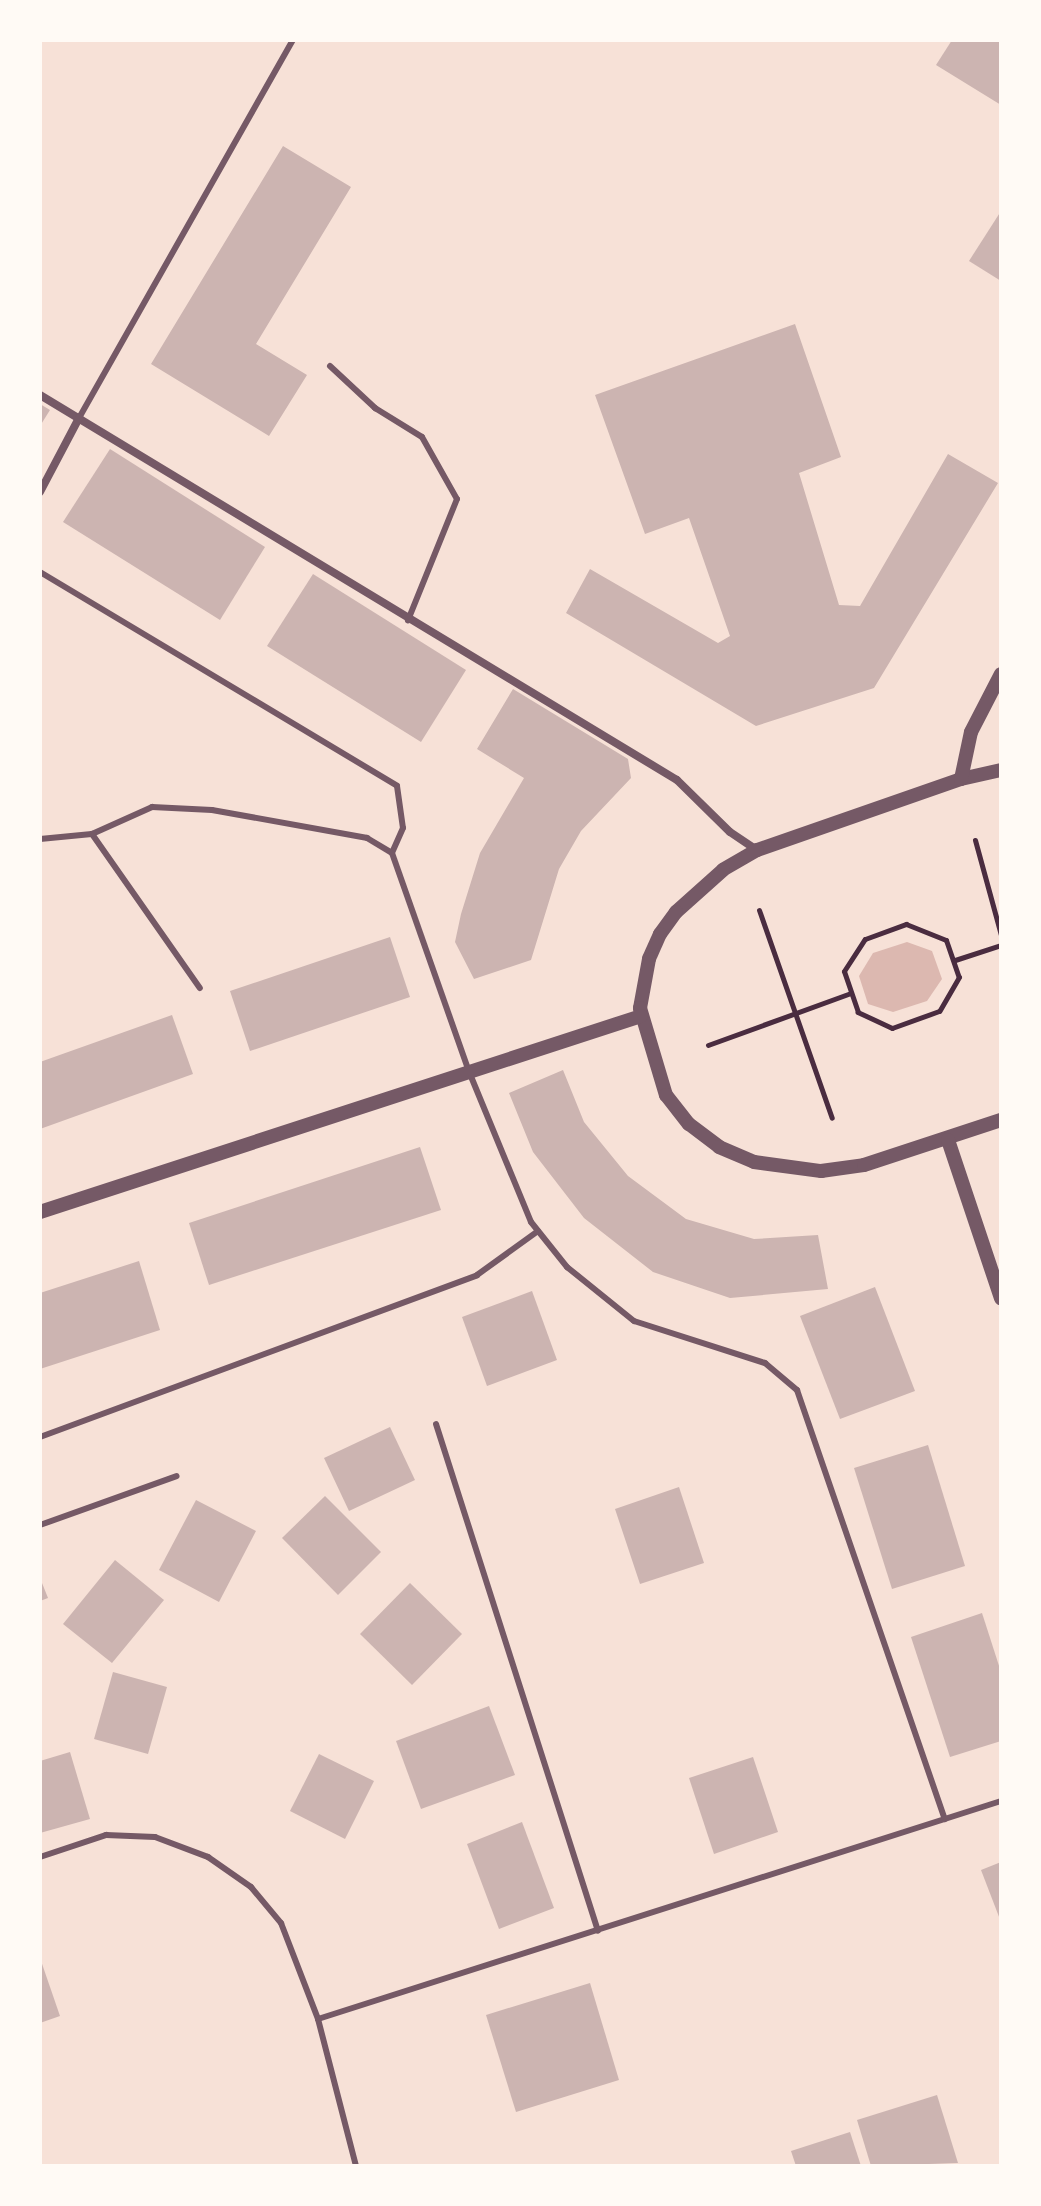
<!DOCTYPE html>
<style>
body{margin:0}
#map{position:relative;width:1041px;height:2206px;overflow:hidden;background:#f7e1d7;font-family:"IBM Plex Serif",serif}
div>[style]{position:absolute}
.water>*{inset:0;background:#dcb8b0}
.building>*{inset:0;background:#ccb4b1}
.path>*{height:5px;margin:-2.5px;padding:0 2.5px;transform-origin:2.5px;border-radius:2.5px;background:#4a2c40}
.service>*{height:6px;margin:-3px;padding:0 3px;transform-origin:3px;border-radius:3px;background:#755966}
.minor>*{height:8px;margin:-4px;padding:0 4px;transform-origin:4px;border-radius:4px;background:#755966}
.tertiary>*{height:14px;margin:-7px;padding:0 7px;transform-origin:7px;border-radius:7px;background:#755966}
span{translate:-50% -50%;white-space:nowrap;text-align:center;line-height:1.15;-webkit-text-stroke:6px #fffaf5;paint-order:stroke}
.frame{position:absolute;inset:0;border:42px solid #fffaf5;pointer-events:none}
</style>
<div id="map">
<div class="water">
<i style="clip-path:polygon(907px 942px,932px 951px,942px 979px,927px 1001px,893px 1012px,868px 1004px,859px 976px,873px 953px)"></i>
</div>
<div class="building">
<i style="clip-path:polygon(952px 40px,1001px 40px,1001px 105px,936px 65px)"></i>
<i style="clip-path:polygon(283px 146px,351px 187px,256px 344px,307px 375px,269px 436px,151px 364px)"></i>
<i style="clip-path:polygon(1001px 211px,1001px 281px,969px 261px)"></i>
<i style="clip-path:polygon(795px 324px,841px 457px,799px 473px,839px 605px,860px 606px,948px 454px,998px 483px,874px 688px,756px 726px,566px 613px,590px 569px,718px 643px,730px 636px,689px 518px,645px 534px,595px 395px)"></i>
<i style="clip-path:polygon(40px 404px,50px 410px,40px 426px)"></i>
<i style="clip-path:polygon(110px 449px,265px 547px,220px 620px,63px 522px)"></i>
<i style="clip-path:polygon(313px 574px,466px 670px,421px 742px,267px 646px)"></i>
<i style="clip-path:polygon(513px 689px,628px 759px,631px 778px,581px 831px,559px 869px,531px 960px,474px 979px,455px 942px,461px 914px,480px 853px,524px 778px,477px 749px)"></i>
<i style="clip-path:polygon(390px 937px,410px 997px,250px 1051px,230px 991px)"></i>
<i style="clip-path:polygon(172px 1015px,193px 1074px,40px 1129px,40px 1062px)"></i>
<i style="clip-path:polygon(563px 1070px,584px 1122px,628px 1176px,686px 1219px,754px 1239px,818px 1235px,828px 1289px,730px 1298px,653px 1272px,584px 1218px,533px 1152px,509px 1093px)"></i>
<i style="clip-path:polygon(420px 1147px,441px 1210px,209px 1285px,189px 1223px)"></i>
<i style="clip-path:polygon(139px 1261px,160px 1330px,40px 1369px,40px 1293px)"></i>
<i style="clip-path:polygon(875px 1287px,915px 1391px,840px 1419px,800px 1316px)"></i>
<i style="clip-path:polygon(532px 1291px,557px 1360px,487px 1386px,462px 1317px)"></i>
<i style="clip-path:polygon(390px 1427px,415px 1480px,349px 1511px,324px 1458px)"></i>
<i style="clip-path:polygon(928px 1445px,965px 1566px,892px 1589px,854px 1468px)"></i>
<i style="clip-path:polygon(679px 1487px,704px 1563px,640px 1584px,615px 1509px)"></i>
<i style="clip-path:polygon(325px 1496px,381px 1552px,338px 1595px,282px 1538px)"></i>
<i style="clip-path:polygon(196px 1500px,256px 1531px,219px 1602px,159px 1570px)"></i>
<i style="clip-path:polygon(115px 1560px,164px 1600px,112px 1663px,63px 1624px)"></i>
<i style="clip-path:polygon(40px 1578px,48px 1598px,40px 1601px)"></i>
<i style="clip-path:polygon(410px 1583px,462px 1634px,412px 1685px,360px 1634px)"></i>
<i style="clip-path:polygon(982px 1613px,1001px 1672px,1001px 1741px,950px 1757px,911px 1637px)"></i>
<i style="clip-path:polygon(113px 1672px,167px 1687px,148px 1754px,94px 1739px)"></i>
<i style="clip-path:polygon(489px 1706px,515px 1775px,421px 1809px,396px 1741px)"></i>
<i style="clip-path:polygon(70px 1752px,90px 1819px,40px 1833px,40px 1761px)"></i>
<i style="clip-path:polygon(319px 1754px,374px 1781px,345px 1839px,290px 1811px)"></i>
<i style="clip-path:polygon(753px 1757px,778px 1832px,714px 1854px,689px 1778px)"></i>
<i style="clip-path:polygon(522px 1822px,554px 1908px,499px 1929px,467px 1844px)"></i>
<i style="clip-path:polygon(1001px 1862px,1001px 1922px,981px 1870px)"></i>
<i style="clip-path:polygon(40px 1958px,60px 2016px,40px 2023px)"></i>
<i style="clip-path:polygon(590px 1983px,619px 2080px,516px 2112px,486px 2015px)"></i>
<i style="clip-path:polygon(937px 2095px,958px 2163px,871px 2166px,857px 2120px)"></i>
<i style="clip-path:polygon(850px 2132px,861px 2166px,796px 2166px,791px 2151px)"></i>
</div>
<div class="path">
<i style="left:975px;top:840px;width:98px;rotate:74.7deg"></i>
<i style="left:759px;top:910px;width:220px;rotate:70.7deg"></i>
<i style="left:906px;top:924px;width:43px;rotate:21.8deg"></i>
<i style="left:946px;top:940px;width:39px;rotate:71deg"></i>
<i style="left:959px;top:977px;width:39px;rotate:120deg"></i>
<i style="left:939px;top:1011px;width:50px;rotate:160.1deg"></i>
<i style="left:892px;top:1028px;width:38px;rotate:-155deg"></i>
<i style="left:858px;top:1012px;width:43px;rotate:-108.9deg"></i>
<i style="left:844px;top:971px;width:38px;rotate:-57deg"></i>
<i style="left:865px;top:939px;width:44px;rotate:-20.1deg"></i>
<i style="left:955px;top:960px;width:48px;rotate:-18.1deg"></i>
<i style="left:708px;top:1045px;width:152px;rotate:-20deg"></i>
</div>
<div class="service">
<i style="left:330px;top:366px;width:62px;rotate:43deg"></i>
<i style="left:375px;top:408px;width:55px;rotate:31.7deg"></i>
<i style="left:422px;top:437px;width:71px;rotate:60.6deg"></i>
<i style="left:457px;top:499px;width:131px;rotate:112deg"></i>
<i style="left:79px;top:418px;width:434px;rotate:-60.5deg"></i>
<i style="left:40px;top:572px;width:416px;rotate:30.9deg"></i>
<i style="left:397px;top:786px;width:42px;rotate:81.9deg"></i>
<i style="left:403px;top:828px;width:27px;rotate:114deg"></i>
<i style="left:92px;top:834px;width:188px;rotate:55deg"></i>
<i style="left:40px;top:839px;width:52px;rotate:-5.5deg"></i>
<i style="left:92px;top:834px;width:66px;rotate:-24.2deg"></i>
<i style="left:152px;top:807px;width:60px;rotate:2.9deg"></i>
<i style="left:212px;top:810px;width:158px;rotate:10.2deg"></i>
<i style="left:367px;top:838px;width:29px;rotate:31deg"></i>
<i style="left:392px;top:853px;width:234px;rotate:70.6deg"></i>
<i style="left:470px;top:1074px;width:160px;rotate:67.6deg"></i>
<i style="left:531px;top:1222px;width:58px;rotate:51.3deg"></i>
<i style="left:567px;top:1267px;width:86px;rotate:38.9deg"></i>
<i style="left:634px;top:1321px;width:138px;rotate:17.8deg"></i>
<i style="left:765px;top:1363px;width:42px;rotate:40.2deg"></i>
<i style="left:797px;top:1390px;width:454px;rotate:71deg"></i>
<i style="left:436px;top:1424px;width:532px;rotate:72.28deg"></i>
<i style="left:40px;top:1437px;width:466px;rotate:-20.3deg"></i>
<i style="left:477px;top:1275px;width:75px;rotate:-35.8deg"></i>
<i style="left:40px;top:1525px;width:145px;rotate:-19.7deg"></i>
<i style="left:40px;top:1857px;width:70px;rotate:-18.4deg"></i>
<i style="left:106px;top:1835px;width:49px;rotate:2.3deg"></i>
<i style="left:155px;top:1837px;width:57px;rotate:20.7deg"></i>
<i style="left:208px;top:1857px;width:52px;rotate:34.9deg"></i>
<i style="left:251px;top:1887px;width:47px;rotate:50.2deg"></i>
<i style="left:281px;top:1923px;width:103px;rotate:68.9deg"></i>
<i style="left:318px;top:2019px;width:152px;rotate:75.5deg"></i>
<i style="left:318px;top:2019px;width:717px;rotate:-17.7deg"></i>
</div>
<div class="minor">
<i style="left:40px;top:395px;width:744px;rotate:31.15deg"></i>
<i style="left:677px;top:780px;width:74px;rotate:44.5deg"></i>
<i style="left:730px;top:832px;width:32px;rotate:34deg"></i>
<i style="left:40px;top:492px;width:84px;rotate:-62.2deg"></i>
</div>
<div class="tertiary">
<i style="left:1001px;top:770px;width:41px;rotate:167.3deg"></i>
<i style="left:961px;top:779px;width:216px;rotate:160.8deg"></i>
<i style="left:757px;top:850px;width:39px;rotate:150deg"></i>
<i style="left:723px;top:870px;width:63px;rotate:138.2deg"></i>
<i style="left:676px;top:912px;width:27px;rotate:126deg"></i>
<i style="left:660px;top:934px;width:27px;rotate:114deg"></i>
<i style="left:649px;top:959px;width:50px;rotate:100.4deg"></i>
<i style="left:640px;top:1008px;width:91px;rotate:73.4deg"></i>
<i style="left:666px;top:1095px;width:37px;rotate:52deg"></i>
<i style="left:689px;top:1124px;width:38px;rotate:37deg"></i>
<i style="left:719px;top:1147px;width:38px;rotate:23deg"></i>
<i style="left:754px;top:1162px;width:68px;rotate:7.7deg"></i>
<i style="left:821px;top:1171px;width:43px;rotate:-7.9deg"></i>
<i style="left:864px;top:1165px;width:144px;rotate:-18.2deg"></i>
<i style="left:961px;top:779px;width:48px;rotate:-78deg"></i>
<i style="left:971px;top:732px;width:65px;rotate:-62.7deg"></i>
<i style="left:948px;top:1140px;width:167px;rotate:71.5deg"></i>
<i style="left:40px;top:1212px;width:632px;rotate:-18.06deg"></i>
</div>
<div class="frame"></div>
</div>
